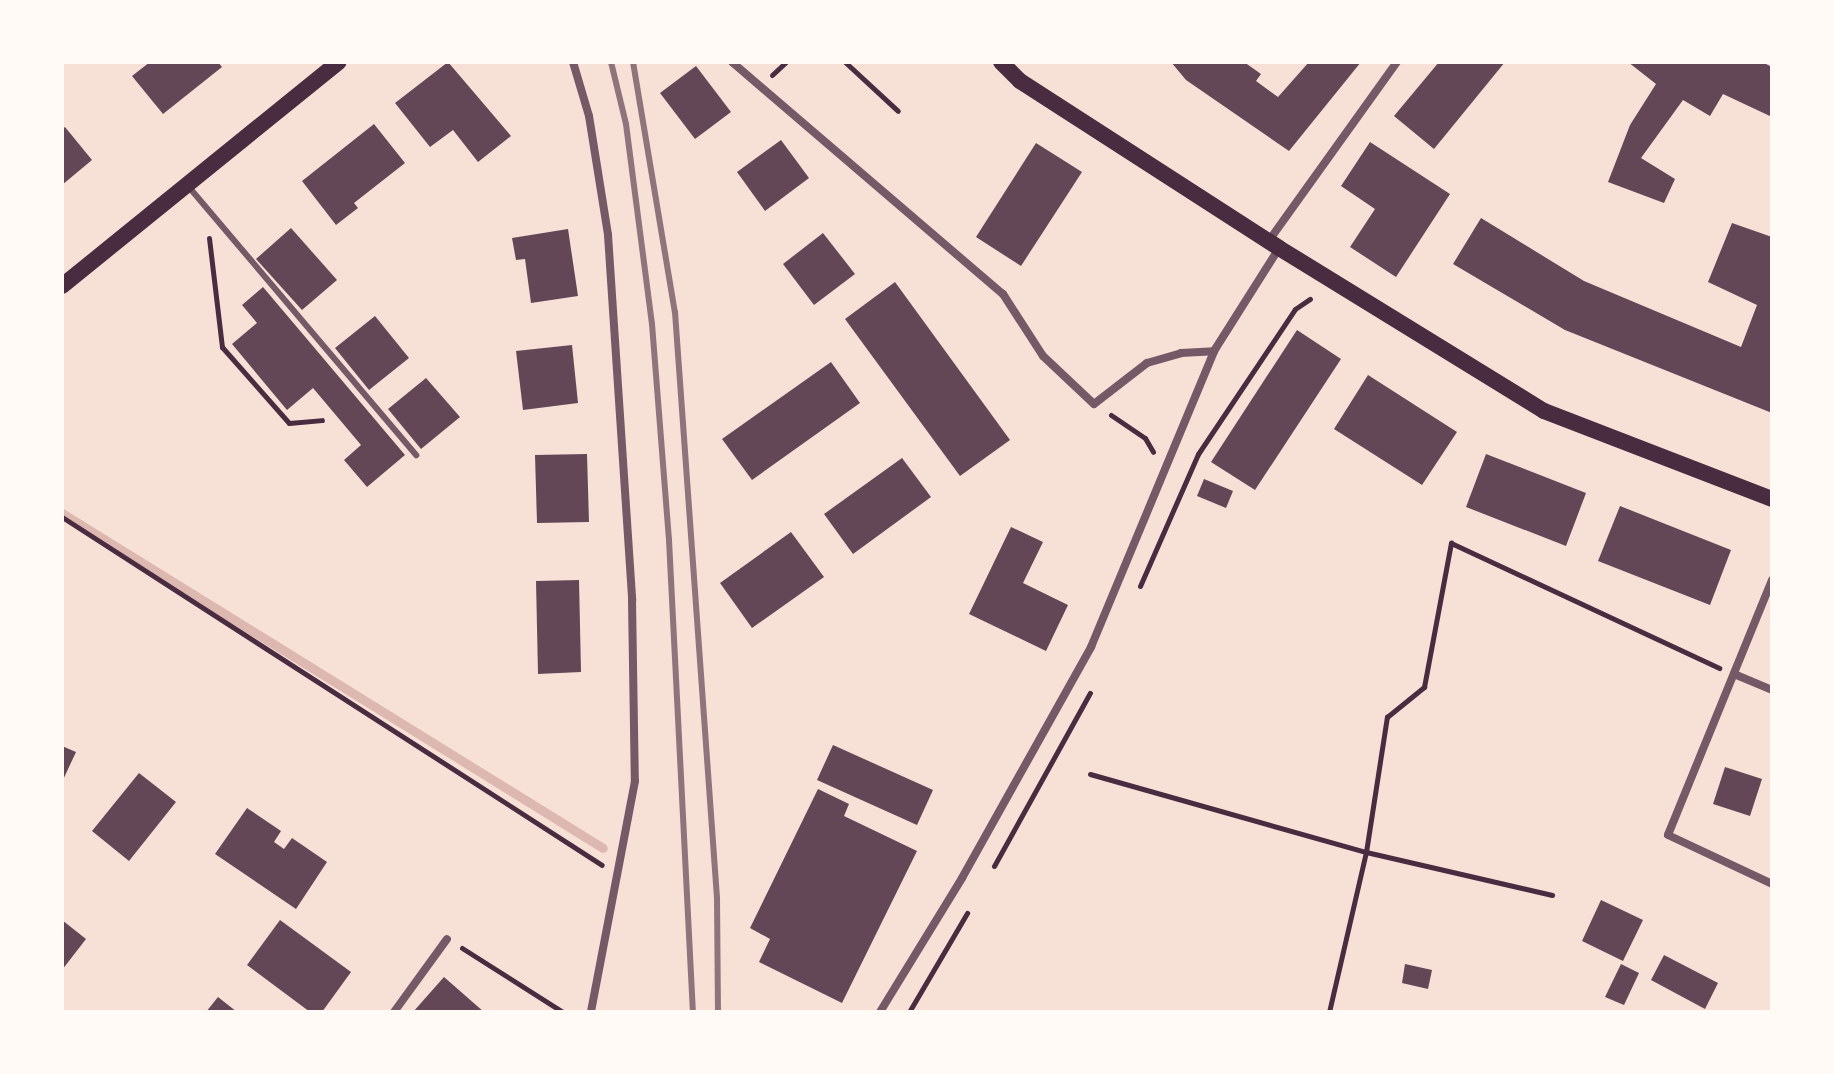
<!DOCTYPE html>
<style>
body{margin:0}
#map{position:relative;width:1834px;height:1074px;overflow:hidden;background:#f7e1d7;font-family:Rubik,sans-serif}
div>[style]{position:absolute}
.stream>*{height:9px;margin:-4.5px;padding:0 4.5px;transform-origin:4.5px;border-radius:4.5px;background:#dcb8b0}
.building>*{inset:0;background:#644757}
.path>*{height:5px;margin:-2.5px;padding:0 2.5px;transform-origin:2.5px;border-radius:2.5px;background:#4a2c40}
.service>*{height:6px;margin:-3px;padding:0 3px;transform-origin:3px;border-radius:3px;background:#755966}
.minor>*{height:8px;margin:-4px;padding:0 4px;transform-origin:4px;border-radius:4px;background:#755966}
.secondary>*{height:16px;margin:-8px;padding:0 8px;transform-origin:8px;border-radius:8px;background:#4a2c40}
.rail>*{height:6px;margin:-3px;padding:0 3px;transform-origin:3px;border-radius:3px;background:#8f747c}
span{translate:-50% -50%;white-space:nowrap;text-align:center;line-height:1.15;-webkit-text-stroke:7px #fffaf5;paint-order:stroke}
.frame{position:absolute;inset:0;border:64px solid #fffaf5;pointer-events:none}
</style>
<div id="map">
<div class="stream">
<i style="left:62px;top:513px;width:636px;rotate:31.77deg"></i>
</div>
<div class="building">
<i style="clip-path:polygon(150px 62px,218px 62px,222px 67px,163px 114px,132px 76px)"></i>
<i style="clip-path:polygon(448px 62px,511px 136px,478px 162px,453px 130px,430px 147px,395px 103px)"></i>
<i style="clip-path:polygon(1171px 62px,1244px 62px,1261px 74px,1256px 81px,1278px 97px,1309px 62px,1361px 62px,1289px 151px,1186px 80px)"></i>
<i style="clip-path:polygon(1439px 62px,1505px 62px,1434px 149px,1394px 116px)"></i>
<i style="clip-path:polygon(1628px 62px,1762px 62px,1772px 67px,1772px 117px,1723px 94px,1710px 116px,1683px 100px,1641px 158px,1675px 179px,1664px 203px,1608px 182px,1630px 125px,1656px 84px)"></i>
<i style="clip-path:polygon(696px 66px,731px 112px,695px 139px,660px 93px)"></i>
<i style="clip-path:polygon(374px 124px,405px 163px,354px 203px,358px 208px,336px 225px,302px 181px)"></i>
<i style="clip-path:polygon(65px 127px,92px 160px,62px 185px,62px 129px)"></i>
<i style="clip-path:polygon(781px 140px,809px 178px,765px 211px,737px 172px)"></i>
<i style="clip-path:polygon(1370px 142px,1450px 194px,1396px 277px,1350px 247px,1375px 209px,1341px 186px)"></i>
<i style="clip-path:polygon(1036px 143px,1082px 172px,1021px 266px,976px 237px)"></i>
<i style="clip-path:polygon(1481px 218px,1584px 281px,1741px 347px,1757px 305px,1708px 282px,1732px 223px,1772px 237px,1772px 413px,1565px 330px,1453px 264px)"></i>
<i style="clip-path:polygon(291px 228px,337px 280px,302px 310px,256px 259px)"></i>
<i style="clip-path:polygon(568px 229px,578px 296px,531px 303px,525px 259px,516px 260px,512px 238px)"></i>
<i style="clip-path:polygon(823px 233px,855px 274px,814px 305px,783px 264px)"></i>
<i style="clip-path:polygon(895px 282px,1010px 440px,960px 476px,845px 319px)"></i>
<i style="clip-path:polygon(263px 287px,405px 455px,367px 487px,344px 460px,361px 445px,313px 388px,287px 410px,232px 344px,257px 323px,242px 305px)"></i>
<i style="clip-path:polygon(375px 316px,409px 358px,369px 390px,335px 348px)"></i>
<i style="clip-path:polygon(1297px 330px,1341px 359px,1255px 490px,1211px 462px)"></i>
<i style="clip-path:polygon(572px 345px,578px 403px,523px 410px,516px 351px)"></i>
<i style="clip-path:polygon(831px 362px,860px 403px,752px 480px,722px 439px)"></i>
<i style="clip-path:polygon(1368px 375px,1457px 432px,1422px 485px,1334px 429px)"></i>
<i style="clip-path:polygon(426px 378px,460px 417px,421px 449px,388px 409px)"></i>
<i style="clip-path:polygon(587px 454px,589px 522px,537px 523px,535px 455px)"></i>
<i style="clip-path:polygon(1486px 454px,1586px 493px,1566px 546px,1466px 507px)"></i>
<i style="clip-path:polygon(902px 458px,931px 497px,853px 554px,824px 514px)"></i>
<i style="clip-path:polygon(1204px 479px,1233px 491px,1226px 508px,1197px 496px)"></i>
<i style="clip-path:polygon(1620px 506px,1731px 550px,1710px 605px,1598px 561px)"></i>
<i style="clip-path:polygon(1011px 527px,1043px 542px,1023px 583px,1068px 605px,1046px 651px,969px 614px)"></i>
<i style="clip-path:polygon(791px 532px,824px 577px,752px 628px,720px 583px)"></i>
<i style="clip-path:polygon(579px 580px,581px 672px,538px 674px,536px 581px)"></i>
<i style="clip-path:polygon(833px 745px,933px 790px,917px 825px,817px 780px)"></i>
<i style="clip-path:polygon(62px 746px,76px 752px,62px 782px)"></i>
<i style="clip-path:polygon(1725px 767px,1762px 779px,1750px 816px,1713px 804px)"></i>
<i style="clip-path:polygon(139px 773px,176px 802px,129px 861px,92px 831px)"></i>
<i style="clip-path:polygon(818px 789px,849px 804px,844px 816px,917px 851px,842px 1003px,759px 962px,770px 939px,750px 928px)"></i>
<i style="clip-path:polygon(247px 808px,281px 831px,274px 842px,284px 849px,292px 838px,327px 862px,296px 909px,215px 854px)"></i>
<i style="clip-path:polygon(1601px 900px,1643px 920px,1623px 961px,1582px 941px)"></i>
<i style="clip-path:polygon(62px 920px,86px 939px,62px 970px)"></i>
<i style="clip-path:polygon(280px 920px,351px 972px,322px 1012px,310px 1012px,247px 965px)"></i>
<i style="clip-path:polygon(1664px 955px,1718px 983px,1705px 1009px,1651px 980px)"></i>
<i style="clip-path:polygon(1405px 964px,1432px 970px,1428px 989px,1402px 983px)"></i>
<i style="clip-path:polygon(1621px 964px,1639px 973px,1624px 1005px,1605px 997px)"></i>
<i style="clip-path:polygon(444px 977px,484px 1012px,413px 1012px)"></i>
<i style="clip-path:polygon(218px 997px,237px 1012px,206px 1012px)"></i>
</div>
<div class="path">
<i style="left:845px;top:62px;width:72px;rotate:42.8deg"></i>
<i style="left:772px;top:75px;width:19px;rotate:-43deg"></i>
<i style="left:209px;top:238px;width:110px;rotate:83.2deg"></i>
<i style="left:222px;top:347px;width:101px;rotate:48.6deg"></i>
<i style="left:289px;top:423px;width:33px;rotate:-5deg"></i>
<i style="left:1111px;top:415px;width:41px;rotate:34.1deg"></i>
<i style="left:1145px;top:438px;width:16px;rotate:60deg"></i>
<i style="left:62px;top:517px;width:642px;rotate:32.8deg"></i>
<i style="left:1140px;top:586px;width:144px;rotate:-66.3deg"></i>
<i style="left:1198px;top:454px;width:174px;rotate:-56.2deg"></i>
<i style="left:1295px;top:309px;width:18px;rotate:-34deg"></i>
<i style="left:1090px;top:774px;width:287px;rotate:15.8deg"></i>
<i style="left:1366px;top:852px;width:191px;rotate:13deg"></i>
<i style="left:994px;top:866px;width:198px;rotate:-61deg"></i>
<i style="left:462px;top:948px;width:120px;rotate:32.4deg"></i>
<i style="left:909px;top:1012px;width:115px;rotate:-59.6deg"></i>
<i style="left:1329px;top:1012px;width:164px;rotate:-77deg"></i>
<i style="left:1366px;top:852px;width:137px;rotate:-81.2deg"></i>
<i style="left:1387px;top:717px;width:48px;rotate:-39deg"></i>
<i style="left:1424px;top:687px;width:147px;rotate:-79.4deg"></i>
<i style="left:1451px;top:543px;width:296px;rotate:25deg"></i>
</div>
<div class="service">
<i style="left:188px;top:186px;width:353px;rotate:49.7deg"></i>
</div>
<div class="minor">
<i style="left:573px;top:62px;width:56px;rotate:73.5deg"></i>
<i style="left:589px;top:116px;width:121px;rotate:80.9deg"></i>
<i style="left:608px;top:235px;width:366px;rotate:86.2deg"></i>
<i style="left:632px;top:600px;width:181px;rotate:89.1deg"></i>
<i style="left:635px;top:781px;width:235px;rotate:100.8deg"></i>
<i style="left:732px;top:62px;width:357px;rotate:40.6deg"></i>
<i style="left:1003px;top:294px;width:74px;rotate:57.2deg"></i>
<i style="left:1043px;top:356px;width:70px;rotate:43.3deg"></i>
<i style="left:1094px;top:404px;width:67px;rotate:-37.7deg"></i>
<i style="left:1147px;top:363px;width:35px;rotate:-16deg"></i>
<i style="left:1181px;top:353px;width:33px;rotate:-3deg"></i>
<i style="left:1268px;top:242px;width:221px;rotate:-54.4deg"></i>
<i style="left:1772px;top:580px;width:275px;rotate:112.2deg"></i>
<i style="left:1668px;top:835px;width:115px;rotate:25.2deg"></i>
<i style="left:1734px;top:674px;width:41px;rotate:22.8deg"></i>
<i style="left:394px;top:1012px;width:90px;rotate:-54deg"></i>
<i style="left:880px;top:1012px;width:157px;rotate:-58.5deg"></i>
<i style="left:962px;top:878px;width:265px;rotate:-60.8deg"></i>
<i style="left:1091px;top:647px;width:321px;rotate:-67.4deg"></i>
<i style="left:1214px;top:351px;width:122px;rotate:-57.7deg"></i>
</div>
<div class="secondary">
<i style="left:1001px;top:62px;width:27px;rotate:45deg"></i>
<i style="left:1020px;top:81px;width:308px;rotate:32.8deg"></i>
<i style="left:1279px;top:248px;width:311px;rotate:31.6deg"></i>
<i style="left:1544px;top:411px;width:244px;rotate:21.1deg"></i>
<i style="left:62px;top:286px;width:356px;rotate:-39deg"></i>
</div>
<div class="rail">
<i style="left:611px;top:62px;width:64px;rotate:76.4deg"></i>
<i style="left:626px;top:124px;width:202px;rotate:82.6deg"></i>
<i style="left:652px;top:324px;width:217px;rotate:85.5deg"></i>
<i style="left:669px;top:540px;width:473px;rotate:87.1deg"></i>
<i style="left:633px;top:62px;width:254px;rotate:80.5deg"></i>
<i style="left:675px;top:312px;width:588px;rotate:85.9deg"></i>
<i style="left:717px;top:898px;width:114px;rotate:89.5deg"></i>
</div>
<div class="frame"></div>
</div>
